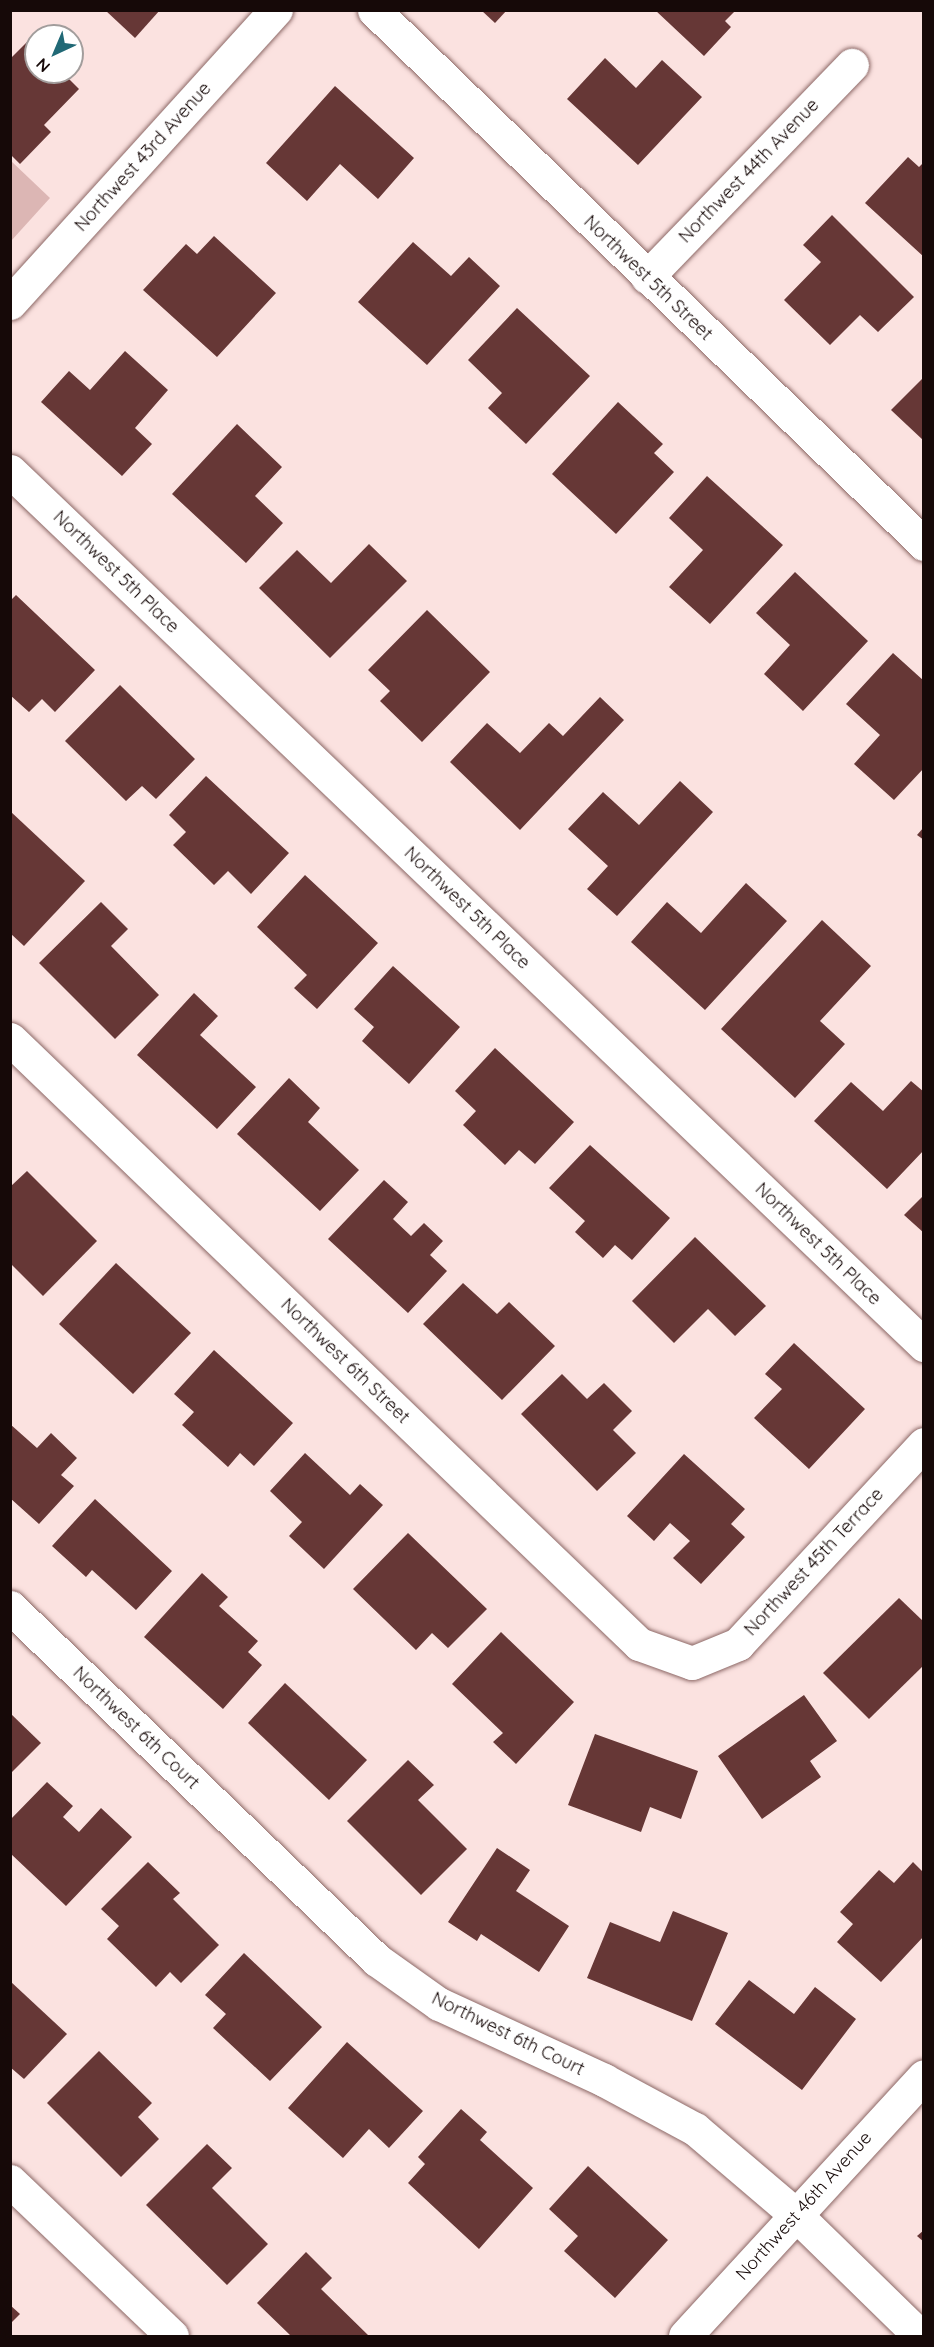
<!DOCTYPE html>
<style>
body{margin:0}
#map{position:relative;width:934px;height:2347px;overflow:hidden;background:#fbe2e0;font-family:Quicksand,sans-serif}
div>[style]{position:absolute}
.green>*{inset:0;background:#dcb6b4}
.building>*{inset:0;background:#663736}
.roads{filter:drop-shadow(0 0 2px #8c6866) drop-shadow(0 0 2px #8c6866)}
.street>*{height:33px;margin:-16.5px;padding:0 16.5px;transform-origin:16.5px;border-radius:16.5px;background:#fff}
.secondary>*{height:33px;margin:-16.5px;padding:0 16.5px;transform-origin:16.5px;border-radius:16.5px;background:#fff}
span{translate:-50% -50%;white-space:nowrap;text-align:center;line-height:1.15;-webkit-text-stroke:6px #fff;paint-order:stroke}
.street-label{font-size:18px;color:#160908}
.frame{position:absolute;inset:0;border:12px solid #160908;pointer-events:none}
.north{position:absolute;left:24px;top:24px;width:60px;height:60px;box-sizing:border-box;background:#fff;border:2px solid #a29d9c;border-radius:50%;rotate:224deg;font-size:16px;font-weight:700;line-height:24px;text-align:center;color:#160908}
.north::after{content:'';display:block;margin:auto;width:21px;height:27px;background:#216976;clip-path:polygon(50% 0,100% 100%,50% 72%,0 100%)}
</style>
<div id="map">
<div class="green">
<i style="clip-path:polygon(10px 160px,50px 198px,11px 241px,10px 241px)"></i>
</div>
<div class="building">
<i style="clip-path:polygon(105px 10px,160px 10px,135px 38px)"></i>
<i style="clip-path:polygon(481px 10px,507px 10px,495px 23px)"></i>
<i style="clip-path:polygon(655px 10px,736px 10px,725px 21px,731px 27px,704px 56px)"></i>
<i style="clip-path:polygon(29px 40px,36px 47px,36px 72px,62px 72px,79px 89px,44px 125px,51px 132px,20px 164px,10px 154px,10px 59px)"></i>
<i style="clip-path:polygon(605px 58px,636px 88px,662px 60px,702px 97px,638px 165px,567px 99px)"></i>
<i style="clip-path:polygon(335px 86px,414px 158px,378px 199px,340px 164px,307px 201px,266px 163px)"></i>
<i style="clip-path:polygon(908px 157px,919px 167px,924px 162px,924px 257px,865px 203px)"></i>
<i style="clip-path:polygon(832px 215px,914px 297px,878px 332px,860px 315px,830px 345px,784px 300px,821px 262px,803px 245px)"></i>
<i style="clip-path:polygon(214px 236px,276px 293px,217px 357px,143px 290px,186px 244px,197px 254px)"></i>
<i style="clip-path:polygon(413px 242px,451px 276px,469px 257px,500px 286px,427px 365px,358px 302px)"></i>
<i style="clip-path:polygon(517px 308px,590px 376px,526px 444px,488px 408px,502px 393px,468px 360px)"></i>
<i style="clip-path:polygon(125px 351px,168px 390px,135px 428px,152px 444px,122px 476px,41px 402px,69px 371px,90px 390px)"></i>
<i style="clip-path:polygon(924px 377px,924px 441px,891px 410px)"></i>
<i style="clip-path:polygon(618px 402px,663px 444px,654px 453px,674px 472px,616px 534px,552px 474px)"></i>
<i style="clip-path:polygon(237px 424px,282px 467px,255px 496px,283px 523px,246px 563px,172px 494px)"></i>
<i style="clip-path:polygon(707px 476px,783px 545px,710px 624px,669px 587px,703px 550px,669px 518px)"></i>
<i style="clip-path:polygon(369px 544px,407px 581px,330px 658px,259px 588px,297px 550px,331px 583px)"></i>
<i style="clip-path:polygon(795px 572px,868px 641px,803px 711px,764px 674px,790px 645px,756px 613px)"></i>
<i style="clip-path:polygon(16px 595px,95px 670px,55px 712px,42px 699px,29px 712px,10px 695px,10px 601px)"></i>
<i style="clip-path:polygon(427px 610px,490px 672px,422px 742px,380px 701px,390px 691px,368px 670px)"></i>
<i style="clip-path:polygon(893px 653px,924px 681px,924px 768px,894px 800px,854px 764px,880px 735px,846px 704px)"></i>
<i style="clip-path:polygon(120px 685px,195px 759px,156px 799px,142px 786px,126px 801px,65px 741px)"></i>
<i style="clip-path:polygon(600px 697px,624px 720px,520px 830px,450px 762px,487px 723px,520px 753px,549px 723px,563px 736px)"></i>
<i style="clip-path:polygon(206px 776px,289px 853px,251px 894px,228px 871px,214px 885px,173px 845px,186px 832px,169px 815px)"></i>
<i style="clip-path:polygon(680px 781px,713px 812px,617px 916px,587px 889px,608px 866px,568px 829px,603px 792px,639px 825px)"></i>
<i style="clip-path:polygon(10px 811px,85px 881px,24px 946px,10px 933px)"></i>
<i style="clip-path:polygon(924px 827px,924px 840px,917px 835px)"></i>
<i style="clip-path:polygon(305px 875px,378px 943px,317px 1009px,294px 988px,307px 975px,257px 927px)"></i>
<i style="clip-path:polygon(746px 883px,787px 921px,705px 1010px,631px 942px,667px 902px,701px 933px)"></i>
<i style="clip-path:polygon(101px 902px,128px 929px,111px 946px,159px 995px,115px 1039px,39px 963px)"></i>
<i style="clip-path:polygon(822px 920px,871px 966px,820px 1021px,845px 1044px,795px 1098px,721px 1029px)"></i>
<i style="clip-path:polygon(393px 966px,460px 1027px,409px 1084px,362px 1041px,374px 1027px,354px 1009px)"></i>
<i style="clip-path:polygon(194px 993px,218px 1016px,200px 1035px,256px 1087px,217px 1129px,137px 1055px)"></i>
<i style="clip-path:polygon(495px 1048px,574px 1122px,535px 1164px,519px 1150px,505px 1165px,463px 1125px,476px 1111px,455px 1091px)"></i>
<i style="clip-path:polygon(289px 1078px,320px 1108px,308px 1122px,359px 1170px,320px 1211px,237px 1134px)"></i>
<i style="clip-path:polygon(911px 1081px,924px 1092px,924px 1150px,887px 1189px,814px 1121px,851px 1082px,883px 1111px)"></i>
<i style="clip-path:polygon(590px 1145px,670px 1218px,632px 1260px,615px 1245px,603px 1258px,575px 1232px,585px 1221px,549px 1188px)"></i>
<i style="clip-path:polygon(27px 1171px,97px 1241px,43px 1296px,10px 1263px,10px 1187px)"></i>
<i style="clip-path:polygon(384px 1180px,408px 1202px,393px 1219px,411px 1236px,424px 1223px,443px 1241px,430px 1255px,447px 1271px,408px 1313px,328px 1239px)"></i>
<i style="clip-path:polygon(924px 1195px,924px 1233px,904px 1215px)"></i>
<i style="clip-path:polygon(695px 1237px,766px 1306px,735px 1336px,708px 1309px,674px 1343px,632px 1301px)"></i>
<i style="clip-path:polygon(116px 1263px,191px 1333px,133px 1394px,59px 1324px)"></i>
<i style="clip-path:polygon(463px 1283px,497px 1314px,509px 1302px,555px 1346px,502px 1400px,423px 1324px)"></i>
<i style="clip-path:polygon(794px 1343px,865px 1409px,809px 1469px,754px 1418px,782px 1389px,765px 1374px)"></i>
<i style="clip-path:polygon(214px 1350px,293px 1423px,254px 1466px,240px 1453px,228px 1467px,182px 1425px,194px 1412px,174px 1394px)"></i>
<i style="clip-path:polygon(562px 1374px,587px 1399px,604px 1383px,632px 1411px,613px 1430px,636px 1453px,597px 1491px,521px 1414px)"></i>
<i style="clip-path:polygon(10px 1424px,37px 1448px,51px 1433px,77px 1458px,61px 1475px,74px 1486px,39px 1524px,10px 1498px)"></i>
<i style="clip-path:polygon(305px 1453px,350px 1495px,360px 1484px,383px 1505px,324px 1569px,289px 1536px,302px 1522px,270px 1491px)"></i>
<i style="clip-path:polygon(684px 1454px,745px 1509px,731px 1524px,745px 1537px,701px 1584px,673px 1558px,690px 1541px,670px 1523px,654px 1541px,627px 1516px)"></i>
<i style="clip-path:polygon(95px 1499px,172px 1571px,136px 1610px,92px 1570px,86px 1577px,52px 1546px)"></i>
<i style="clip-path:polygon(408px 1533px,487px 1609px,448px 1648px,432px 1633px,416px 1650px,353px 1589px)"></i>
<i style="clip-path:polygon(202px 1573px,228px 1597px,219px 1606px,258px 1641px,248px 1652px,262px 1665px,223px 1709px,144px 1637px)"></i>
<i style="clip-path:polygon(899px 1598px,924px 1622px,924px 1665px,869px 1719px,823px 1673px)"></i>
<i style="clip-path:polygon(501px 1632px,574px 1702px,516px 1764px,493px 1742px,503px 1733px,452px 1684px)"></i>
<i style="clip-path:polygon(285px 1683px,367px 1760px,329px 1800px,248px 1723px)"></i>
<i style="clip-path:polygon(804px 1695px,837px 1741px,810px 1761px,821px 1777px,762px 1819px,718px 1756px)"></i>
<i style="clip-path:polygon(10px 1713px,41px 1743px,10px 1774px)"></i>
<i style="clip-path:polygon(595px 1734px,698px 1771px,681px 1819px,650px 1807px,641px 1832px,568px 1805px)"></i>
<i style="clip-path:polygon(408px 1760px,434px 1785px,418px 1800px,467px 1849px,421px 1895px,347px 1821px)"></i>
<i style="clip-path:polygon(47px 1782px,73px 1806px,63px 1817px,79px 1832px,101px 1808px,132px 1837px,66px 1906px,10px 1853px,10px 1820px)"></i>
<i style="clip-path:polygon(497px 1848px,530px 1870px,516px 1891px,569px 1926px,539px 1972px,481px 1934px,477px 1941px,448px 1922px)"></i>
<i style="clip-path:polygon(148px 1862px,180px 1893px,173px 1899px,219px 1945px,181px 1983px,170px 1972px,156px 1987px,107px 1939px,119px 1926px,101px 1909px)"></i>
<i style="clip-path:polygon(913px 1862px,924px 1873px,924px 1936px,881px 1982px,837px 1942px,853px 1924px,840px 1912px,879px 1870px,894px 1883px)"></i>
<i style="clip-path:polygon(673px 1911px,728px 1933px,692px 2021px,587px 1978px,610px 1922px,660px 1942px)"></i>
<i style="clip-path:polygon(244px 1953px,322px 2027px,270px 2081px,213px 2028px,226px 2014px,205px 1995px)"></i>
<i style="clip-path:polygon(749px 1980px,794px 2014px,815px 1987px,856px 2019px,802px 2090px,715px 2024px)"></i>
<i style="clip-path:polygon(10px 1981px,67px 2034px,24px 2079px,10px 2067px)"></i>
<i style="clip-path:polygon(347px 2042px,423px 2111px,389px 2148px,369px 2129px,343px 2158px,288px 2108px)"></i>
<i style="clip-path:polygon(99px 2051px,152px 2103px,138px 2117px,159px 2139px,121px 2177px,47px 2103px)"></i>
<i style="clip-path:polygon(461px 2109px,487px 2132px,480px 2140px,533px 2188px,479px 2249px,408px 2183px,425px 2164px,418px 2157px)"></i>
<i style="clip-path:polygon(207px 2144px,232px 2168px,212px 2188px,268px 2244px,227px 2285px,146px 2205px)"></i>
<i style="clip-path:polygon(588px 2166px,668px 2240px,615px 2298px,564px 2251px,578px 2236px,549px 2209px)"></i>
<i style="clip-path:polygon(924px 2230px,924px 2242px,917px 2236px)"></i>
<i style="clip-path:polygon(306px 2252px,332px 2278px,321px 2289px,369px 2336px,291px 2336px,257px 2303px)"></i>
<i style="clip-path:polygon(10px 2305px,20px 2314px,10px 2324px)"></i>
</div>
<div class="roads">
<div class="street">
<i style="left:647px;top:277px;width:295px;rotate:-46deg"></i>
<i style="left:10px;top:303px;width:396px;rotate:-47.8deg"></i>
<i style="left:10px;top:471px;width:1265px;rotate:43.72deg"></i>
<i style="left:10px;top:1039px;width:873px;rotate:43.89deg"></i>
<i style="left:639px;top:1644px;width:56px;rotate:19.7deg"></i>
<i style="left:692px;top:1663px;width:50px;rotate:-22.4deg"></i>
<i style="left:738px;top:1644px;width:273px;rotate:-47.1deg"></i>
<i style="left:10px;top:1607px;width:509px;rotate:43.89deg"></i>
<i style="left:377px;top:1960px;width:76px;rotate:35.4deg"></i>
<i style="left:439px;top:2004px;width:182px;rotate:24.7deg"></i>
<i style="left:604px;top:2080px;width:103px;rotate:28.3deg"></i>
<i style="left:695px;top:2129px;width:133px;rotate:40.4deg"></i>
<i style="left:796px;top:2215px;width:173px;rotate:44.3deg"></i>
<i style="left:10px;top:2181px;width:224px;rotate:43.7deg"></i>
</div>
<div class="secondary">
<i style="left:374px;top:10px;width:767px;rotate:44.15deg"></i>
<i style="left:685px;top:2336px;width:353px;rotate:-47.4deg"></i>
</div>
</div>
<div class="street-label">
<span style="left:143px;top:157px;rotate:-48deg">Northwest 43rd Avenue</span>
<span style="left:749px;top:171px;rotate:-46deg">Northwest 44th Avenue</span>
<span style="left:648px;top:278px;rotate:44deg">Northwest 5th Street</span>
<span style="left:116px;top:572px;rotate:44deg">Northwest 5th Place</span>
<span style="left:467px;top:908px;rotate:44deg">Northwest 5th Place</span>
<span style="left:818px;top:1244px;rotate:44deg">Northwest 5th Place</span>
<span style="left:345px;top:1361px;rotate:44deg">Northwest 6th Street</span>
<span style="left:814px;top:1562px;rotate:-47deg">Northwest 45th Terrace</span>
<span style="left:136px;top:1728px;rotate:44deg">Northwest 6th Court</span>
<span style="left:508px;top:2034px;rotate:26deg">Northwest 6th Court</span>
<span style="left:804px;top:2206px;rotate:-48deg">Northwest 46th Avenue</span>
</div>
<div class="frame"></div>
<div class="north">N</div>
</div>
